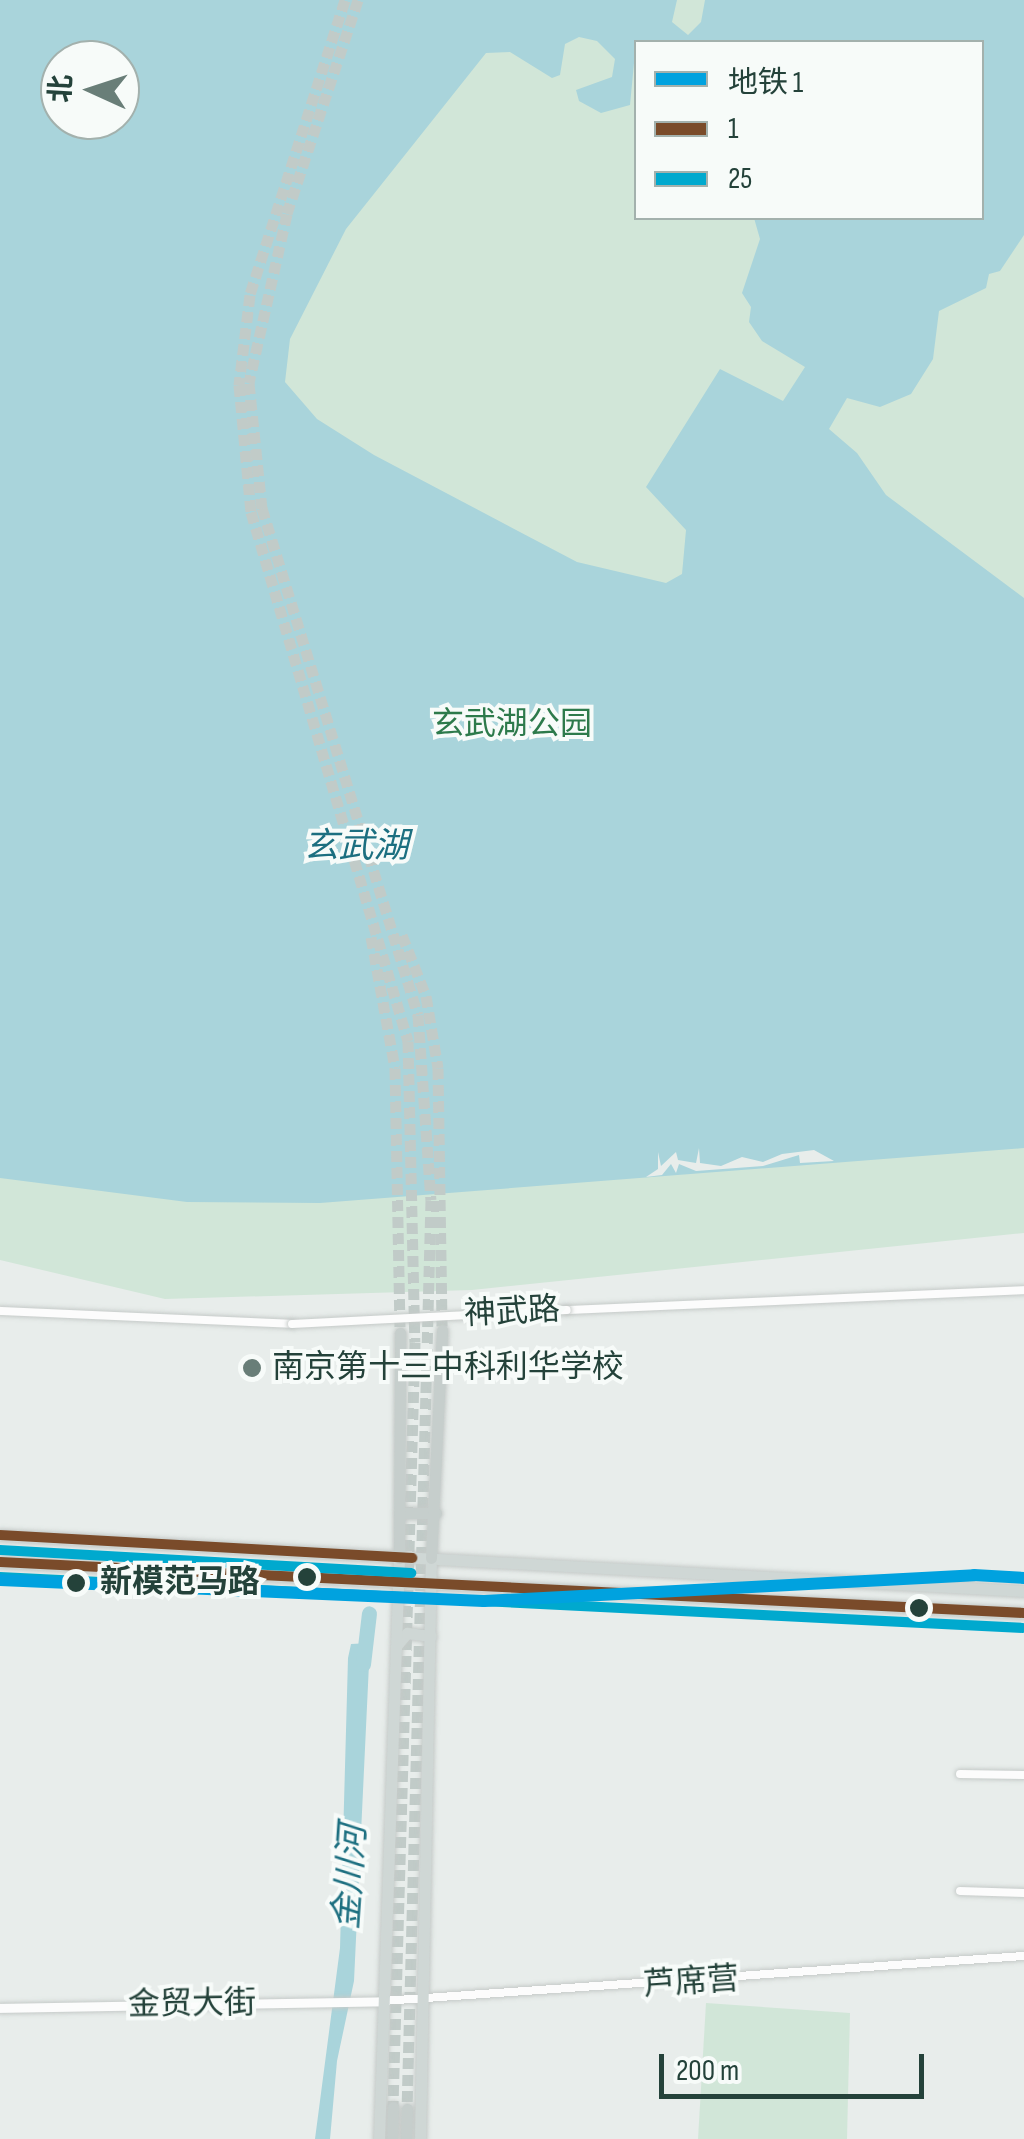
<!DOCTYPE html>
<meta charset="utf-8">
<style>
body{margin:0}
#map{position:relative;width:1024px;height:2139px;overflow:hidden;background:#e8edeb;font-family:"Sofia Sans Condensed","Noto Sans SC",sans-serif}
div>[style]{position:absolute}
.green>*{inset:0;background:#d1e6d8}
.water>*{inset:0;background:#a9d4db}
.pier>*{inset:0;background:#e8edeb}
.river>*{height:15px;margin:-7.5px;padding:0 7.5px;transform-origin:7.5px;border-radius:7.5px;background:#a9d4db}
.trunk-tunnel>*{height:11px;margin-top:-5.5px;transform-origin:0;background:repeating-linear-gradient(90deg,#c1cbc8 0 11px,transparent 0 16.5px)}
.roads{filter:drop-shadow(0 0 2px #c5cac8) drop-shadow(0 0 2px #c5cac8)}
.minor>*{height:8px;margin:-4px;padding:0 4px;transform-origin:4px;border-radius:4px;background:#fcfcfc}
.tertiary>*{height:9px;margin:-4.5px;padding:0 4.5px;transform-origin:4.5px;border-radius:4.5px;background:#fcfcfc}
.primary>*{height:11px;margin:-5.5px;padding:0 5.5px;transform-origin:5.5px;border-radius:5.5px;background:#cfd7d5}
.trunk>*{height:11px;margin:-5.5px;padding:0 5.5px;transform-origin:5.5px;border-radius:5.5px;background:#c6cecc}
.bridges{filter:drop-shadow(0 0 2px #c5cac8) drop-shadow(0 0 2px #c5cac8)}
.minor-bridge>*{height:8px;margin:-4px;padding:0 4px;transform-origin:4px;border-radius:4px;background:#fcfcfc}
.bus-1>*{height:10px;margin:-5px;padding:0 5px;transform-origin:5px;border-radius:5px;background:#7a4b2a}
.bus-2>*{height:10px;margin:-5px;padding:0 5px;transform-origin:5px;border-radius:5px;background:#00a9ce}
.metro-1>*{height:12px;margin:-6px;padding:0 6px;transform-origin:6px;border-radius:6px;background:#00a2df}
.dots>*{width:28px;height:28px;translate:-50% -50%;box-sizing:border-box;border:5px solid #f7fbf9;border-radius:50%}
span{translate:-50% -50%;white-space:nowrap;text-align:center;line-height:1.15;-webkit-text-stroke:8px #f7fbf9;paint-order:stroke}
.park-label{font-size:32px;color:#2d7a4b}
.street-label{font-size:32px;color:#24423a}
.poi-label{font-size:32px;color:#24423a}
.left{translate:0 -50%;text-align:left}
.stop-label{font-size:32px;color:#24423a;font-weight:700}
.water-label{font-size:35px;color:#1c6f80;font-style:italic}
.legend{position:absolute;left:634px;top:40px;width:350px;height:180px;box-sizing:border-box;background:#f7fbf9;border:2px solid #a3b1ad;margin:0;padding:12px 18px;list-style:none;font-size:30px;color:#24423a}
.legend li{display:flex;align-items:center;gap:20px;height:50px}
.legend b{width:50px;border:2px solid #a3b1ad}
.north{position:absolute;left:40px;top:40px;width:100px;height:100px;box-sizing:border-box;background:#f7fbf9;border:2px solid #a3b1ad;border-radius:50%;rotate:273deg;font-size:28px;font-weight:700;line-height:40px;text-align:center;color:#24423a}
.north::after{content:'';display:block;margin:auto;width:35px;height:45px;background:#697e78;clip-path:polygon(50% 0,100% 100%,50% 72%,0 100%)}
.scale{position:absolute;left:659px;top:2054px;width:265px;height:45px;box-sizing:border-box;border:5px solid #24423a;border-top:0;padding-left:12px;font-size:30px;line-height:35px;white-space:nowrap;color:#24423a;-webkit-text-stroke:8px #f7fbf9;paint-order:stroke}
</style>
<div id="map">
<div class="green">
<i style="clip-path:polygon(evenodd,0 0,1024px 0,1024px 1233px,472px 1290px,165px 1299px,0 1260px,0 0,636px 42px,982px 42px,982px 218px,636px 218px,636px 42px,0 0,60px 60px,120px 60px,120px 120px,60px 120px,60px 60px)"></i>
<i style="clip-path:polygon(706px 2003px,850px 2013px,847px 2139px,698px 2139px)"></i>
</div>
<div class="water">
<i style="clip-path:polygon(evenodd,0 0,677px 0,672px 22px,688px 35px,701px 22px,705px 0,1024px 0,1024px 235px,1000px 271px,989px 274px,986px 288px,939px 311px,933px 359px,911px 394px,880px 407px,847px 398px,829px 429px,857px 453px,886px 495px,1024px 598px,1024px 1148px,320px 1203px,187px 1202px,0 1178px,0 0,579px 37px,597px 41px,615px 59px,612px 77px,576px 90px,579px 101px,601px 113px,630px 105px,636px 42px,982px 42px,982px 218px,754px 218px,760px 239px,742px 293px,751px 307px,749px 322px,762px 341px,805px 367px,783px 401px,720px 369px,646px 487px,686px 530px,682px 574px,666px 583px,577px 562px,374px 455px,317px 419px,285px 382px,290px 339px,346px 229px,486px 53px,510px 52px,552px 78px,560px 75px,565px 44px,579px 37px,0 0,60px 60px,120px 60px,120px 120px,60px 120px,60px 60px)"></i>
<i style="clip-path:polygon(370px 1643px,354px 1981px,337px 2061px,330px 2139px,315px 2139px,340px 1948px,348px 1658px,351px 1644px)"></i>
</div>
<div class="pier">
<i style="clip-path:polygon(699px 1148px,700px 1163px,721px 1166px,742px 1157px,763px 1162px,782px 1154px,814px 1150px,834px 1161px,800px 1163px,799px 1155px,763px 1166px,696px 1171px,679px 1164px,676px 1173px,671px 1164px,662px 1175px,646px 1177px,658px 1169px,658px 1152px,661px 1166px,676px 1152px,678px 1160px,696px 1163px)"></i>
</div>
<div class="river">
<i style="left:363px;top:1664px;width:51px;rotate:-83.3deg"></i>
</div>
<div class="trunk-tunnel">
<i style="left:345px;top:0;width:310px;rotate:107.9deg"></i>
<i style="left:250px;top:295px;width:91px;rotate:97deg"></i>
<i style="left:239px;top:385px;width:128px;rotate:84.6deg"></i>
<i style="left:251px;top:512px;width:552px;rotate:73.47deg"></i>
<i style="left:408px;top:1041px;width:301px;rotate:88.7deg"></i>
<i style="left:415px;top:1342px;width:765px;rotate:91.65deg"></i>
<i style="left:358px;top:0;width:225px;rotate:108.4deg"></i>
<i style="left:287px;top:214px;width:173px;rotate:102.7deg"></i>
<i style="left:249px;top:383px;width:126px;rotate:84.1deg"></i>
<i style="left:262px;top:508px;width:530px;rotate:72.9deg"></i>
<i style="left:418px;top:1015px;width:185px;rotate:86deg"></i>
<i style="left:431px;top:1200px;width:909px;rotate:91.51deg"></i>
<i style="left:402px;top:935px;width:66px;rotate:68.5deg"></i>
<i style="left:426px;top:996px;width:73px;rotate:80.5deg"></i>
<i style="left:438px;top:1068px;width:258px;rotate:89.1deg"></i>
<i style="left:371px;top:937px;width:133px;rotate:79.6deg"></i>
<i style="left:395px;top:1068px;width:265px;rotate:88.9deg"></i>
</div>
<div class="roads">
<div class="minor">
<i style="left:567px;top:1310px;width:457px;rotate:-2.5deg"></i>
<i style="left:0;top:1311px;width:292px;rotate:2.5deg"></i>
<i style="left:960px;top:1774px;width:64px;rotate:0.9deg"></i>
<i style="left:960px;top:1891px;width:64px;rotate:1.8deg"></i>
<i style="left:383px;top:2001px;width:643px;rotate:-4.02deg"></i>
</div>
<div class="tertiary">
<i style="left:0;top:2008px;width:383px;rotate:-1deg"></i>
</div>
<div class="primary">
<i style="left:0;top:1535px;width:1026px;rotate:3.13deg"></i>
<i style="left:0;top:1562px;width:1025px;rotate:2.85deg"></i>
<i style="left:397px;top:1645px;width:16px;rotate:-50deg"></i>
<i style="left:407px;top:1633px;width:24px;rotate:7deg"></i>
<i style="left:379px;top:2139px;width:581px;rotate:-88.03deg"></i>
<i style="left:420px;top:2139px;width:581px;rotate:-88.92deg"></i>
</div>
<div class="trunk">
<i style="left:399px;top:1513px;width:37px"></i>
<i style="left:399px;top:1558px;width:225px;rotate:-89.7deg"></i>
<i style="left:431px;top:1558px;width:228px;rotate:-87.2deg"></i>
<i style="left:392px;top:2139px;width:32px;rotate:-88deg"></i>
<i style="left:406px;top:2139px;width:30px;rotate:-88deg"></i>
</div>
</div>
<div class="bridges">
<div class="minor-bridge">
<i style="left:292px;top:1324px;width:275px;rotate:-2.9deg"></i>
</div>
</div>
<div class="bus-1">
<i style="left:0;top:1535px;width:413px;rotate:3.2deg"></i>
<i style="left:0;top:1562px;width:1025px;rotate:2.85deg"></i>
</div>
<div class="bus-2">
<i style="left:0;top:1550px;width:412px;rotate:3.2deg"></i>
<i style="left:0;top:1577px;width:1024px;rotate:2.85deg"></i>
</div>
<div class="metro-1">
<i style="left:0;top:1580px;width:484px;rotate:2.5deg"></i>
<i style="left:484px;top:1601px;width:491px;rotate:-3deg"></i>
<i style="left:974px;top:1575px;width:50px;rotate:3.4deg"></i>
</div>
<div class="dots">
<i style="left:252px;top:1368px;background:#697e78"></i>
<i style="left:307px;top:1577px;background:#24423a"></i>
<i style="left:76px;top:1583px;background:#24423a"></i>
<i style="left:919px;top:1608px;background:#24423a"></i>
</div>
<div class="park-label">
<span style="left:512px;top:725px">玄武湖公园</span>
</div>
<div class="street-label">
<span style="left:512px;top:1313px;rotate:-3deg">神武路</span>
<span style="left:691px;top:1983px;rotate:-4deg">芦席营</span>
<span style="left:192px;top:2005px;rotate:-1deg">金贸大街</span>
</div>
<div class="poi-label">
<span class="left" style="left:272px;top:1368px">南京第十三中科利华学校</span>
</div>
<div class="stop-label">
<span class="left" style="left:100px;top:1583px">新模范马路</span>
</div>
<div class="water-label">
<span style="left:356px;top:847px">玄武湖</span>
<span style="left:351px;top:1877px;rotate:-86deg">金川河</span>
</div>
<ul class="legend">
<li><b style="height:12px;background:#00a2df"></b>地铁 1</li>
<li><b style="height:12px;background:#7a4b2a"></b>1</li>
<li><b style="height:12px;background:#00a9ce"></b>25</li>
</ul>
<div class="north">北</div>
<div class="scale">200 m</div>
</div>
